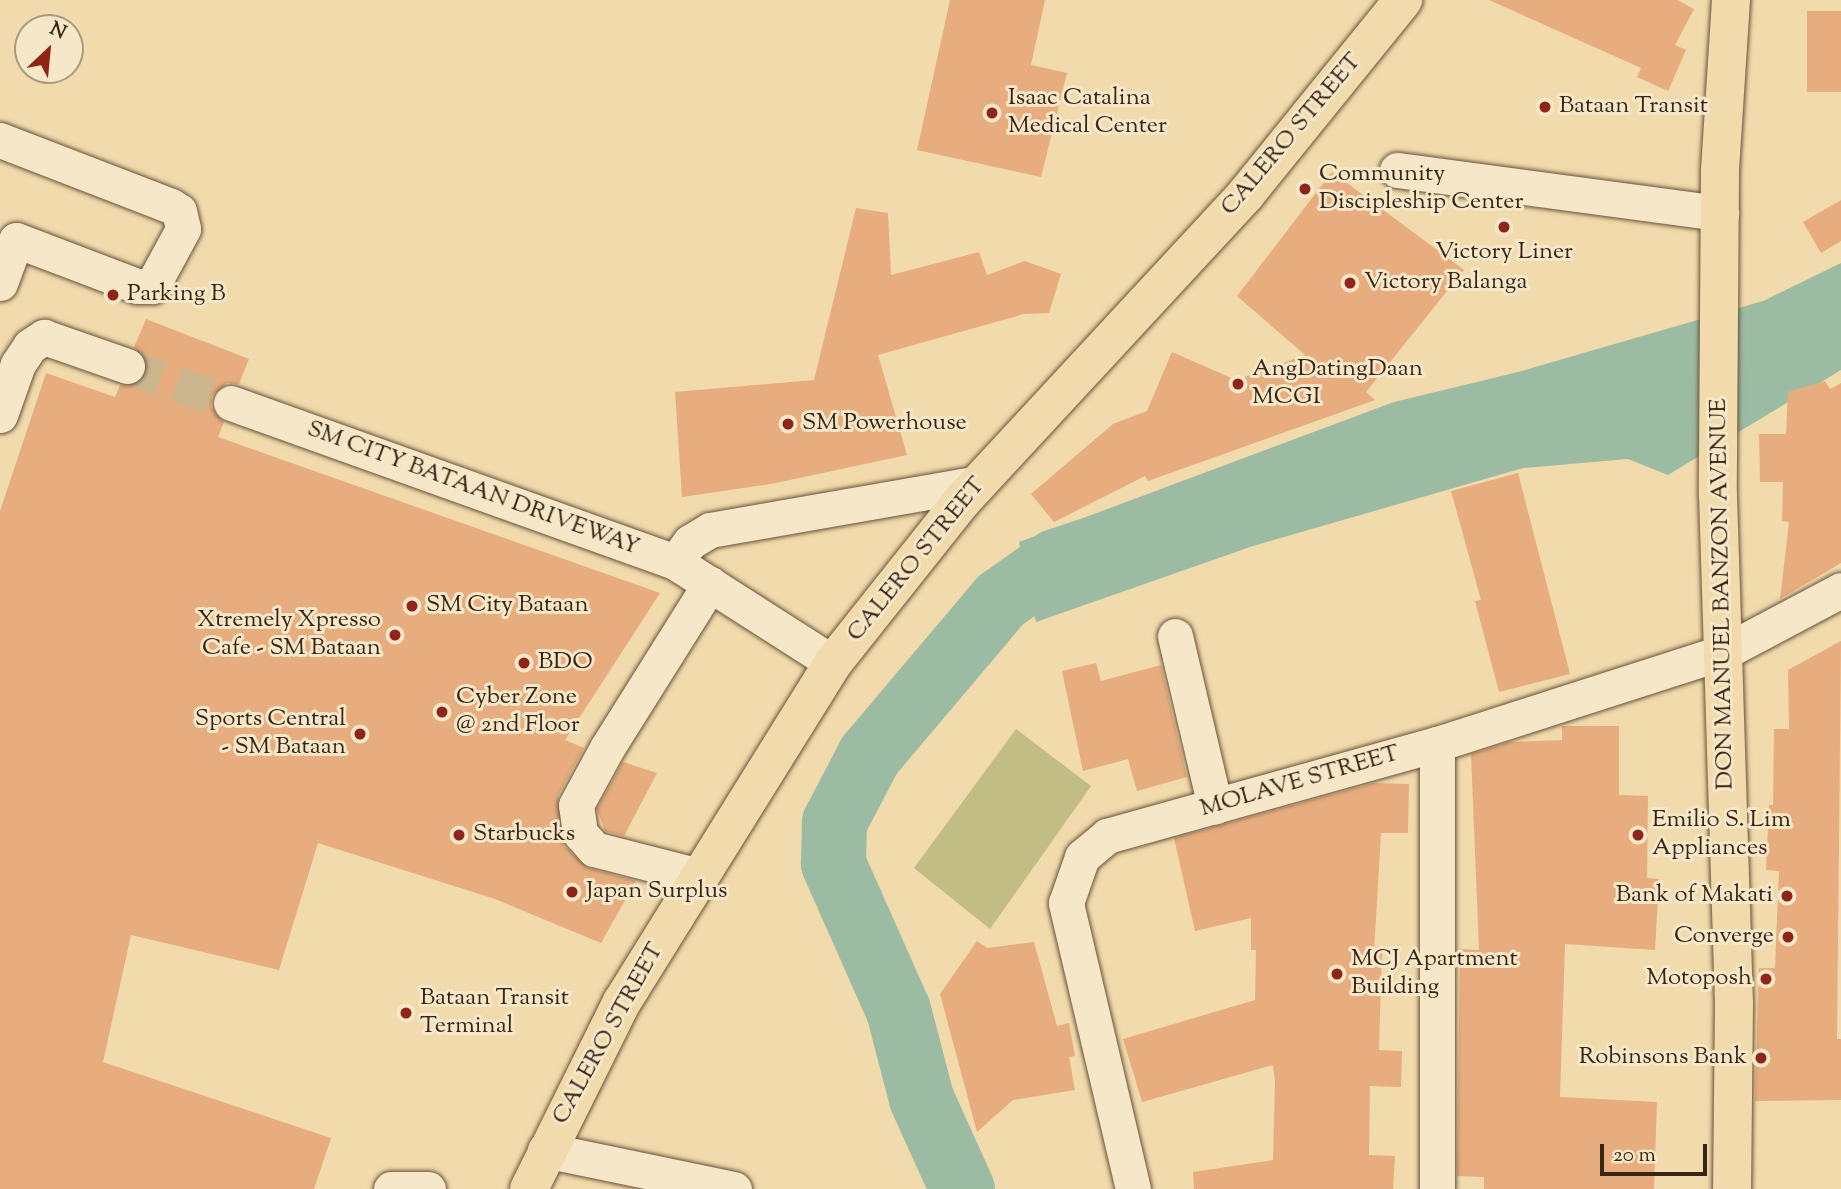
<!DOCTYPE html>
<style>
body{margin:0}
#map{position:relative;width:1841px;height:1189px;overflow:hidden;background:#f1daab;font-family:"Sorts Mill Goudy",serif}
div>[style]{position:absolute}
.green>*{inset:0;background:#c2bd84}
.water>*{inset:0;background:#9cbba3}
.river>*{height:65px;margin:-32.5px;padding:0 32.5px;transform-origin:32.5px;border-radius:32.5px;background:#9cbba3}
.building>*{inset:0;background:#e7ad7e}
.minor-tunnel>*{height:35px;margin-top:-17.5px;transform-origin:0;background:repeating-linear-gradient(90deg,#ccb68d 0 35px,transparent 0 53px)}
.roads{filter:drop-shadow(0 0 2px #67523a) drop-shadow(0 0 2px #67523a)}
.minor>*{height:35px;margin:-17.5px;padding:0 17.5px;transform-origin:17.5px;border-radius:17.5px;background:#f6e7c8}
.major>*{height:38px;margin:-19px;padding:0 19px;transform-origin:19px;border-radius:19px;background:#f1daab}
.dots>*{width:19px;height:19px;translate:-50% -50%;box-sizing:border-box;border:4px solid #f6e7c8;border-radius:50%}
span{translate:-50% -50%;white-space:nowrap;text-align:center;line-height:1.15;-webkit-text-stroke:6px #f6e7c8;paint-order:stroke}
.poi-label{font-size:24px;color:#392515}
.left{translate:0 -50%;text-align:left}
.right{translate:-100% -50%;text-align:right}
.street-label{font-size:24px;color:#392515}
.north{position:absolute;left:14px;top:14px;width:70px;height:70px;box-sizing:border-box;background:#f6e7c8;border:2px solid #aa9980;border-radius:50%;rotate:26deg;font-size:19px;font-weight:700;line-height:28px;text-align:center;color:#392515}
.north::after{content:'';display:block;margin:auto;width:24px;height:32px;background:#8f2418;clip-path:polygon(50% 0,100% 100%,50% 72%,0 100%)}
.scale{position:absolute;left:1600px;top:1144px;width:107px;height:32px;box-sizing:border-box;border:4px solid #392515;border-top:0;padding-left:9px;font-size:21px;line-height:24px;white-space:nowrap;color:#392515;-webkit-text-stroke:5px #f6e7c8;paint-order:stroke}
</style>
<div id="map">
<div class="green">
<i style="clip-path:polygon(1016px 729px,1091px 786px,990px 929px,914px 868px)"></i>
</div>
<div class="water">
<i style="clip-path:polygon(1841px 263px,1841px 370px,1668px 475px,1628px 459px,1523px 468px,1253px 546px,1036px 622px,1019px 542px,1394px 402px,1518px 372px,1763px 301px)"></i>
</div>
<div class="river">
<i style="left:962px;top:1189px;width:100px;rotate:-114.3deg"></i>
<i style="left:921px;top:1098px;width:91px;rotate:-104.6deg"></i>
<i style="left:898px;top:1010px;width:161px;rotate:-113.9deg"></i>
<i style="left:833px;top:863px;width:41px;rotate:-88.6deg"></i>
<i style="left:834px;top:822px;width:76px;rotate:-62.4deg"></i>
<i style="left:869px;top:755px;width:203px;rotate:-49.8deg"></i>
<i style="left:1000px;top:600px;width:67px;rotate:-35.3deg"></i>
<i style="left:1055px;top:561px;width:55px;rotate:-18.1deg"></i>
</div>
<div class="building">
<i style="clip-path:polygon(950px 0,1045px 0,1031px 65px,1067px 73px,1041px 177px,917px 150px)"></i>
<i style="clip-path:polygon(1489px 0,1677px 0,1694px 9px,1675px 45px,1686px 50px,1668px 91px,1637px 77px,1641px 68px)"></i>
<i style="clip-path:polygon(1807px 11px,1841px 11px,1841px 92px,1807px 92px)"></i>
<i style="clip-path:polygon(1332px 172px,1464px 270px,1366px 392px,1375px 400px,1148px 481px,1145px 476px,1054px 522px,1031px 494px,1113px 424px,1147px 411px,1172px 352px,1236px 380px,1305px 355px,1237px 296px)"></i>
<i style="clip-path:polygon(1841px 200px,1841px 241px,1821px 253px,1803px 222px)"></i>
<i style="clip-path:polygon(856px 208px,888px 213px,891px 275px,979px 252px,987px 275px,1025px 261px,1061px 274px,1049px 313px,1024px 314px,878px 355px,907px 455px,771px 484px,682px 497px,675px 392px,814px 380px)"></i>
<i style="clip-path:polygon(146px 319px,249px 359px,239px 384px,227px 383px,212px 396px,211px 407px,224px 422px,218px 437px,660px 593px,565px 740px,584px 748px,558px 796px,564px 846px,588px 868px,636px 881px,601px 943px,495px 899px,318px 843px,279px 970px,131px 935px,103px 1062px,331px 1138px,314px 1189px,0 1189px,0 511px,46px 373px,115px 397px,120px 385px,131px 386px,146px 373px,147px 362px,134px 347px)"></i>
<i style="clip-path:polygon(1825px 381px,1830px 389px,1841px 383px,1841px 563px,1780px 599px,1789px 522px,1782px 521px,1783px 482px,1760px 482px,1759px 434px,1786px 434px,1788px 392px)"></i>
<i style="clip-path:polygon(1518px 473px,1570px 674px,1499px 692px,1475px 601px,1481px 600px,1451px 491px)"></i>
<i style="clip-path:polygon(1841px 641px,1837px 1039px,1841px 1039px,1841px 1100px,1755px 1101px,1759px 968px,1775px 968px,1779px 871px,1766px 870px,1769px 805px,1773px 805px,1774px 729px,1789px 729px,1788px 670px)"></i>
<i style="clip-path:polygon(1096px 663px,1101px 681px,1161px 665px,1187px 777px,1137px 791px,1128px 759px,1083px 771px,1062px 671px)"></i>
<i style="clip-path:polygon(1562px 726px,1619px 726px,1619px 795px,1648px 796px,1647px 878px,1659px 879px,1655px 950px,1565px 944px,1560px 1097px,1657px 1102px,1654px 1189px,1484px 1189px,1484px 1177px,1457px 1176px,1460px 949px,1479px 950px,1471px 754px,1510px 742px,1562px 740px)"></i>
<i style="clip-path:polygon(623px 762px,657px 773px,624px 836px,605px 831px,597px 809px)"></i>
<i style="clip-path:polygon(1374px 783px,1409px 784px,1408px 833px,1381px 833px,1374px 952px,1382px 953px,1379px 1050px,1402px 1051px,1401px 1087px,1370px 1086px,1369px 1155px,1395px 1156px,1393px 1189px,1194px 1189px,1193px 1172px,1273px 1160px,1275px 1082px,1273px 1065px,1142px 1102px,1123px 1039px,1255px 1000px,1256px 950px,1251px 950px,1251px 918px,1195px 931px,1174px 838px)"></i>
<i style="clip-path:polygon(977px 941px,987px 948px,1034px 942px,1057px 1026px,1069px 1023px,1075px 1056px,1069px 1057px,1075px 1090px,1013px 1100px,977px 1132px,940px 994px)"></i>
</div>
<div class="minor-tunnel">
<i style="left:127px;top:366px;width:110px;rotate:19.6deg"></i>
</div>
<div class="roads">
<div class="minor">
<i style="left:0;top:140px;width:183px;rotate:21.1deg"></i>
<i style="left:171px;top:206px;width:9px;rotate:32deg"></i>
<i style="left:179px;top:211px;width:18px;rotate:77deg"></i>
<i style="left:183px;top:229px;width:65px;rotate:118.5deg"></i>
<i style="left:152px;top:286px;width:15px;rotate:180deg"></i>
<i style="left:137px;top:286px;width:129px;rotate:-159.2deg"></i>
<i style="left:16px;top:240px;width:46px;rotate:110.4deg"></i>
<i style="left:1397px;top:170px;width:327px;rotate:7.6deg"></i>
<i style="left:231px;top:403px;width:472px;rotate:19.7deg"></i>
<i style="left:675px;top:562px;width:188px;rotate:32.6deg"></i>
<i style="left:0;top:415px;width:54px;rotate:-70.6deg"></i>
<i style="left:18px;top:364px;width:22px;rotate:-56deg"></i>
<i style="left:30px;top:346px;width:17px;rotate:-33deg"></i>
<i style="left:44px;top:337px;width:88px;rotate:19.3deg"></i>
<i style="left:675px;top:562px;width:25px;rotate:-53deg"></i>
<i style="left:690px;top:542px;width:23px;rotate:-31deg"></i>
<i style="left:710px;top:530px;width:273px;rotate:-9.9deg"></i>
<i style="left:1175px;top:636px;width:175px;rotate:76.8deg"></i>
<i style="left:699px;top:876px;width:108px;rotate:-165.6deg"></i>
<i style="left:594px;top:849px;width:21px;rotate:-131deg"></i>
<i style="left:580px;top:833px;width:28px;rotate:-98deg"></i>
<i style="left:576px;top:805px;width:65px;rotate:-61.5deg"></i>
<i style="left:607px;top:748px;width:194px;rotate:-57.9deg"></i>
<i style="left:545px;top:1150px;width:193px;rotate:11.7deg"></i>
<i style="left:391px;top:1189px;width:37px"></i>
<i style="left:1133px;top:1189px;width:294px;rotate:-103.2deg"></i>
<i style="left:1066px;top:903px;width:49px;rotate:-70.8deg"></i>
<i style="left:1082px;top:857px;width:33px;rotate:-40deg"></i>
<i style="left:1107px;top:836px;width:343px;rotate:-15.6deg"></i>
<i style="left:1437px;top:744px;width:301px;rotate:-17.8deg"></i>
<i style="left:1724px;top:652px;width:132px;rotate:-27.9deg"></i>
<i style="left:1437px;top:1189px;width:445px;rotate:-90deg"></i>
</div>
<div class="major">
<i style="left:1731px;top:0;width:171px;rotate:93.7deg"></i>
<i style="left:1720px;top:171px;width:324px;rotate:90.4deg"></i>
<i style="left:1718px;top:495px;width:508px;rotate:88.2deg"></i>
<i style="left:1734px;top:1003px;width:186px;rotate:90.6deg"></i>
<i style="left:529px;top:1189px;width:209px;rotate:-63.6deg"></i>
<i style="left:622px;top:1002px;width:399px;rotate:-58.1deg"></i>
<i style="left:833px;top:663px;width:207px;rotate:-51.5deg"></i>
<i style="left:962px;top:501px;width:418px;rotate:-47.2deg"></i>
<i style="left:1246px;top:194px;width:250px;rotate:-51deg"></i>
</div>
</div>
<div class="dots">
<i style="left:1545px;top:107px;background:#8f2418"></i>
<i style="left:992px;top:113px;background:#8f2418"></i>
<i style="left:1305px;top:189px;background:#8f2418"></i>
<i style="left:1504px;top:227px;background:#8f2418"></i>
<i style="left:1350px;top:283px;background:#8f2418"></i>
<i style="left:113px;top:295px;background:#8f2418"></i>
<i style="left:1238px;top:384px;background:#8f2418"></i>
<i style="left:788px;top:424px;background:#8f2418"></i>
<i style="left:412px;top:606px;background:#8f2418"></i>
<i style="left:395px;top:635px;background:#8f2418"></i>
<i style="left:524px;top:663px;background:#8f2418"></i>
<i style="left:442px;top:712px;background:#8f2418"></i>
<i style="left:360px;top:734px;background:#8f2418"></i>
<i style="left:459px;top:835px;background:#8f2418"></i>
<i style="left:1638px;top:835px;background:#8f2418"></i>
<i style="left:572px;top:892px;background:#8f2418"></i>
<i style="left:1787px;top:896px;background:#8f2418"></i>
<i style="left:1788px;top:937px;background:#8f2418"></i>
<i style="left:1337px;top:974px;background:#8f2418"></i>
<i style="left:1766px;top:979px;background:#8f2418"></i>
<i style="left:406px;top:1013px;background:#8f2418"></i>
<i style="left:1761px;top:1058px;background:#8f2418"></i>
</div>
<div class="poi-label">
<span class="left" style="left:1008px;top:113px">Isaac Catalina<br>Medical Center</span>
<span class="left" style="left:1559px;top:107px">Bataan Transit</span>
<span class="left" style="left:1319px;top:189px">Community<br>Discipleship Center</span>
<span style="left:1504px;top:253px">Victory Liner</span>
<span class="left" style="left:1364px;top:283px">Victory Balanga</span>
<span class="left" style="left:127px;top:295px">Parking B</span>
<span class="left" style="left:1252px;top:384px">AngDatingDaan<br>MCGI</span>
<span class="left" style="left:802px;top:424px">SM Powerhouse</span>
<span class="left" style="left:426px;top:606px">SM City Bataan</span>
<span class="right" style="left:381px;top:635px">Xtremely Xpresso<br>Cafe - SM Bataan</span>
<span class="left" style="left:538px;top:663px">BDO</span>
<span class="left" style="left:456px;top:712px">Cyber Zone<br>@ 2nd Floor</span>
<span class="right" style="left:346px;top:734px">Sports Central<br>- SM Bataan</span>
<span class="left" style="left:1652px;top:835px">Emilio S. Lim<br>Appliances</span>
<span class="left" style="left:473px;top:835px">Starbucks</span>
<span class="left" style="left:586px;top:892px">Japan Surplus</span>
<span class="right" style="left:1773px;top:896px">Bank of Makati</span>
<span class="right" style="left:1774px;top:937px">Converge</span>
<span class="left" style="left:1351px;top:974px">MCJ Apartment<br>Building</span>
<span class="right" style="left:1752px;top:979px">Motoposh</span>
<span class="left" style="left:420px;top:1013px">Bataan Transit<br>Terminal</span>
<span class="right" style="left:1747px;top:1058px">Robinsons Bank</span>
</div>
<div class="street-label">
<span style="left:1292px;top:135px;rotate:-50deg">CALERO STREET</span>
<span style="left:473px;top:489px;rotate:20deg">SM CITY BATAAN DRIVEWAY</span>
<span style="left:917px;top:560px;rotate:-51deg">CALERO STREET</span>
<span style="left:1723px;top:594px;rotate:-91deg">DON MANUEL BANZON AVENUE</span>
<span style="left:1300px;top:782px;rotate:-16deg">MOLAVE STREET</span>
<span style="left:609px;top:1034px;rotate:-61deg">CALERO STREET</span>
</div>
<div class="north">N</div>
<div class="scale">20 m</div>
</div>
